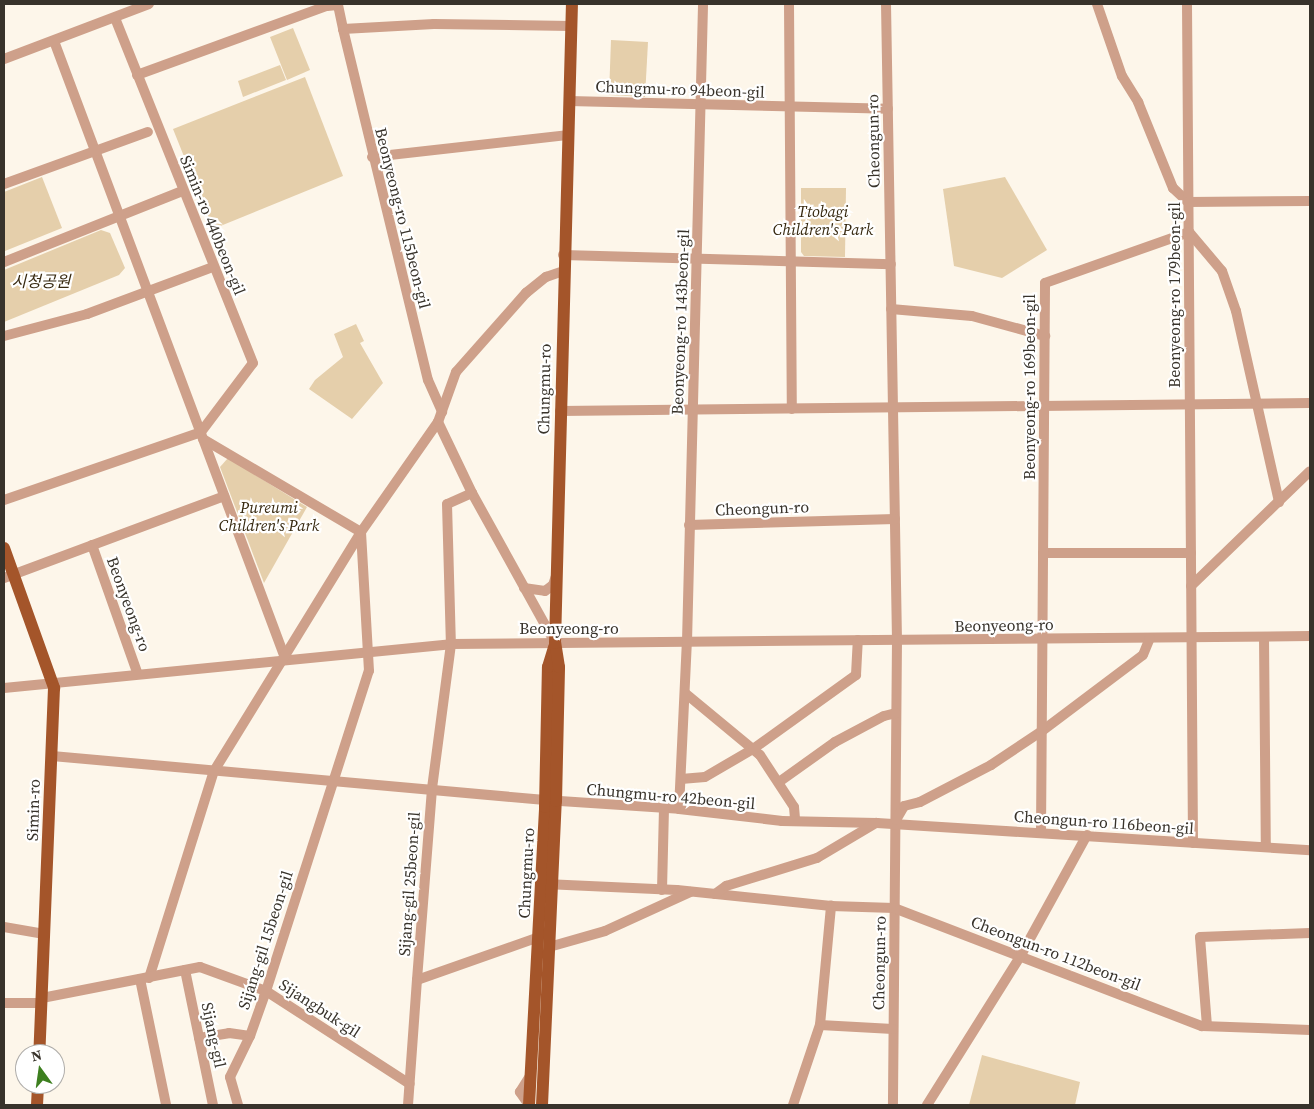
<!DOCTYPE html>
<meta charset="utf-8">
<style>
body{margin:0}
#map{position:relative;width:1314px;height:1109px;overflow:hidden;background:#fdf6ea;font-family:"Source Serif 4","Noto Sans KR",serif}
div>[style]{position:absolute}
.green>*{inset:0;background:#e5cfab}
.minor>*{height:10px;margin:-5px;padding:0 5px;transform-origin:5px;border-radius:5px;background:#cea08a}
.major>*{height:12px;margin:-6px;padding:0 6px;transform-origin:6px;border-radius:6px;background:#a4552a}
span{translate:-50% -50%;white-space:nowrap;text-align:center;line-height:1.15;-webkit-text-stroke:4.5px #fff;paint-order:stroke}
.street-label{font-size:16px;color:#38332b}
.park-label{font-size:16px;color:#372910;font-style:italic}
.frame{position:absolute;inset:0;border:5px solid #38332b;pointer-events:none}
.north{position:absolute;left:15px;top:1044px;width:50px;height:50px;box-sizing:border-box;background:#fff;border:1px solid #afadaa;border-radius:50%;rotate:346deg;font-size:14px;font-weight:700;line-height:20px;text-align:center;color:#38332b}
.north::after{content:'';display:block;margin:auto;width:18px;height:22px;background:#3d7f1f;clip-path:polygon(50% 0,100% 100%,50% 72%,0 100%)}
</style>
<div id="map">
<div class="green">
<i style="clip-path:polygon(293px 28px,310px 70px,287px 80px,270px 37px)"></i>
<i style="clip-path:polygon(611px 40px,648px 42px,645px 97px,609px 95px)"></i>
<i style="clip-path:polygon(280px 65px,286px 80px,243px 97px,238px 81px)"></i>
<i style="clip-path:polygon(305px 77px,343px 176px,213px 229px,173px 129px)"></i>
<i style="clip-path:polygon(42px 177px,62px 228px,5px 251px,4px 192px)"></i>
<i style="clip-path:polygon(1005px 177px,1047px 250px,1002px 278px,954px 266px,943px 189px)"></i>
<i style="clip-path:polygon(801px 188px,846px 188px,845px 257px,804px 256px,801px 252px)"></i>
<i style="clip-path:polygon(101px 230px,110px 233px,125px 268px,119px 275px,4px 322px,4px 270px)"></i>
<i style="clip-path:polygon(356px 324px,364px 341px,360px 343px,383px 383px,352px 419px,309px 389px,315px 380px,343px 357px,334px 334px)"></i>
<i style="clip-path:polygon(228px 458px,307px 507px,264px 583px,220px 467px)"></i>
<i style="clip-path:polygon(982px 1055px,1080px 1082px,1075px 1105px,969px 1105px)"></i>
</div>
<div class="minor">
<i style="left:789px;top:4px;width:405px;rotate:89.6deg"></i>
<i style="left:886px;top:4px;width:636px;rotate:89.01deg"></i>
<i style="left:897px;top:640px;width:465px;rotate:90.5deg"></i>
<i style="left:1097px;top:4px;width:76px;rotate:70.9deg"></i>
<i style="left:1122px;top:76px;width:31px;rotate:58deg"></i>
<i style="left:1138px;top:102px;width:93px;rotate:67.9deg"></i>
<i style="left:1173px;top:188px;width:21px;rotate:43deg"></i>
<i style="left:1187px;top:4px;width:839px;rotate:89.59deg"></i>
<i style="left:343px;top:29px;width:361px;rotate:76.4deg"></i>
<i style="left:428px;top:380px;width:35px;rotate:66deg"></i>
<i style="left:54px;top:41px;width:659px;rotate:69.47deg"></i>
<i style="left:4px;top:59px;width:155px;rotate:-20.8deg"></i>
<i style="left:137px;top:75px;width:202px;rotate:-20deg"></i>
<i style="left:327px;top:6px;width:11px;rotate:-5deg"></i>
<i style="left:338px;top:5px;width:25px;rotate:78deg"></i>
<i style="left:343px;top:29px;width:91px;rotate:-3.1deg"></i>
<i style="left:434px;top:24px;width:137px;rotate:0.8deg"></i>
<i style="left:569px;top:101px;width:319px;rotate:1.4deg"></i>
<i style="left:372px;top:157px;width:196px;rotate:-6.4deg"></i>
<i style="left:4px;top:184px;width:153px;rotate:-19.9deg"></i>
<i style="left:1188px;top:202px;width:122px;rotate:-0.5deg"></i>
<i style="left:563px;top:255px;width:328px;rotate:1.6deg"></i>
<i style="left:4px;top:262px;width:192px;rotate:-21.7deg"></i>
<i style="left:891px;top:309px;width:81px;rotate:4.9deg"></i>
<i style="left:972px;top:316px;width:76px;rotate:15.3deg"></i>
<i style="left:4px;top:336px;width:86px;rotate:-14.8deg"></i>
<i style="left:87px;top:314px;width:134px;rotate:-20.5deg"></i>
<i style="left:560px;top:411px;width:750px;rotate:-0.61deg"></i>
<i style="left:438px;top:422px;width:79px;rotate:64.4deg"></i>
<i style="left:472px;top:493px;width:171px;rotate:61deg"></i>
<i style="left:203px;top:439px;width:183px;rotate:30.5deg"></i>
<i style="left:472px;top:493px;width:27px;rotate:156deg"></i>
<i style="left:447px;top:504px;width:140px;rotate:88.4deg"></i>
<i style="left:451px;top:644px;width:146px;rotate:97.5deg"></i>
<i style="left:432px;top:789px;width:192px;rotate:94.5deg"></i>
<i style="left:417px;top:980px;width:129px;rotate:-19.4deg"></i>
<i style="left:4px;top:500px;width:208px;rotate:-19deg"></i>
<i style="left:201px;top:432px;width:86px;rotate:-53deg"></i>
<i style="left:253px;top:363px;width:372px;rotate:-111.8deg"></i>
<i style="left:689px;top:525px;width:206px;rotate:-1.7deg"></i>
<i style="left:92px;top:545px;width:135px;rotate:70.5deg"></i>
<i style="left:1043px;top:553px;width:148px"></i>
<i style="left:4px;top:578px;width:235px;rotate:-20.4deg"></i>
<i style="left:1191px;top:586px;width:165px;rotate:-44deg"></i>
<i style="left:524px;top:588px;width:21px;rotate:8deg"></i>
<i style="left:545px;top:591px;width:10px;rotate:-37deg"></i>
<i style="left:553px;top:585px;width:9px;rotate:-72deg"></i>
<i style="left:1264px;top:637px;width:209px;rotate:89.5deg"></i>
<i style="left:4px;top:688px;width:449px;rotate:-5.6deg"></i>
<i style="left:451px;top:644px;width:859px;rotate:-0.53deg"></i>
<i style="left:685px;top:693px;width:97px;rotate:39.6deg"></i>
<i style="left:760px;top:755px;width:62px;rotate:56.8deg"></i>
<i style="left:794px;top:807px;width:12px;rotate:85deg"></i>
<i style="left:52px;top:756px;width:495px;rotate:5.1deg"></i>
<i style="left:545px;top:800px;width:134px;rotate:3.8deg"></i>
<i style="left:679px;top:809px;width:104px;rotate:6.6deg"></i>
<i style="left:782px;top:821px;width:95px;rotate:1.2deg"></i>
<i style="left:877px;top:823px;width:434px;rotate:3.6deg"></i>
<i style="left:681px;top:779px;width:24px;rotate:-5deg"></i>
<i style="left:705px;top:777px;width:56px;rotate:-30.3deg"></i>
<i style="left:753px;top:749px;width:127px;rotate:-35.7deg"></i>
<i style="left:856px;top:675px;width:35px;rotate:-87deg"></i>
<i style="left:779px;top:782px;width:69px;rotate:-35.5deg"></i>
<i style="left:835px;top:742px;width:55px;rotate:-28deg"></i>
<i style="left:884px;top:716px;width:12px;rotate:-14deg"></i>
<i style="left:679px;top:809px;width:167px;rotate:-87.3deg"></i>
<i style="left:687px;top:642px;width:638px;rotate:-88.56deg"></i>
<i style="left:896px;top:820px;width:16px;rotate:-60deg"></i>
<i style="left:904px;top:806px;width:16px;rotate:-14deg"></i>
<i style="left:920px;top:802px;width:80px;rotate:-27.5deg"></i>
<i style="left:991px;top:765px;width:61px;rotate:-33.7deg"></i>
<i style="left:1042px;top:731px;width:126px;rotate:-37deg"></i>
<i style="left:1143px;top:655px;width:18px;rotate:-68deg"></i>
<i style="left:1041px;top:832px;width:549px;rotate:-89.58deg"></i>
<i style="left:1045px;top:283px;width:153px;rotate:-19.5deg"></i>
<i style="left:1189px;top:232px;width:51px;rotate:49.8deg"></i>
<i style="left:1222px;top:271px;width:42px;rotate:70.7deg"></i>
<i style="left:1236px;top:311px;width:196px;rotate:77.3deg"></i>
<i style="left:545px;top:884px;width:132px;rotate:2.6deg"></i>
<i style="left:677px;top:890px;width:155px;rotate:5.9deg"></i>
<i style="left:831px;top:906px;width:63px;rotate:1.8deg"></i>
<i style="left:894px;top:908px;width:330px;rotate:21deg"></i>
<i style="left:1202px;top:1026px;width:108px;rotate:2.1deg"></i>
<i style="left:662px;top:890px;width:81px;rotate:-88.6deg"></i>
<i style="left:715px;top:894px;width:14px;rotate:-36deg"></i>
<i style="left:726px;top:886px;width:95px;rotate:-17.1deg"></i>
<i style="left:817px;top:858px;width:69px;rotate:-30.7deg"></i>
<i style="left:4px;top:927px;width:41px;rotate:9.9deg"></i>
<i style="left:549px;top:947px;width:58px;rotate:-15.9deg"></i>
<i style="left:605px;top:931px;width:94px;rotate:-24.6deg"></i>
<i style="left:185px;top:970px;width:138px;rotate:78.3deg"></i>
<i style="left:149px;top:978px;width:217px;rotate:-72.6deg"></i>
<i style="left:214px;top:771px;width:281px;rotate:-58.4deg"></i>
<i style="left:361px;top:532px;width:134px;rotate:-55deg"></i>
<i style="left:438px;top:422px;width:53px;rotate:-70.2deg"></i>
<i style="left:456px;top:372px;width:106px;rotate:-48.5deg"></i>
<i style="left:526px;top:293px;width:26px;rotate:-39deg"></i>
<i style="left:546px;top:277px;width:18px;rotate:-19deg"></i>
<i style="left:140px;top:979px;width:129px;rotate:78.3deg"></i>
<i style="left:42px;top:998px;width:161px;rotate:-11.1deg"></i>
<i style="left:200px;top:967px;width:70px;rotate:20deg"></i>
<i style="left:266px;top:991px;width:171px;rotate:32.9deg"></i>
<i style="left:4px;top:1003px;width:37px"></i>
<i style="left:820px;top:1025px;width:73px;rotate:3.1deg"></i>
<i style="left:1207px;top:1026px;width:89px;rotate:-94.5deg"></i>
<i style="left:1200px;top:937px;width:110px;rotate:-2.1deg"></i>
<i style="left:199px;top:1038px;width:30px;rotate:-9deg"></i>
<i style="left:229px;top:1033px;width:21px;rotate:8deg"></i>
<i style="left:238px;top:1105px;width:29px;rotate:-106deg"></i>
<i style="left:230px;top:1077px;width:46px;rotate:-64deg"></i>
<i style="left:250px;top:1036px;width:48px;rotate:-70.4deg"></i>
<i style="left:266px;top:991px;width:336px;rotate:-72.2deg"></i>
<i style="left:369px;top:671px;width:139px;rotate:-93.3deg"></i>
<i style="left:408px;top:1105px;width:125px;rotate:-85.9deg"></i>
<i style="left:529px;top:1105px;width:16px;rotate:-125deg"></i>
<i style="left:520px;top:1092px;width:19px;rotate:-58deg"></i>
<i style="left:793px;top:1105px;width:84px;rotate:-71.4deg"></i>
<i style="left:820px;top:1025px;width:120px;rotate:-84.7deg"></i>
<i style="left:927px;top:1105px;width:177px;rotate:-57.9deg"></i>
<i style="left:1021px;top:955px;width:137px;rotate:-61.2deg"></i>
</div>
<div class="major">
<i style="left:4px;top:548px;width:149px;rotate:70.3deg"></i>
<i style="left:54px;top:688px;width:366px;rotate:92.3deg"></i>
<i style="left:37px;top:1105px;width:21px;rotate:-87deg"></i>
<i style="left:529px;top:1105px;width:298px;rotate:-86.9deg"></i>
<i style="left:545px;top:807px;width:140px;rotate:-88.8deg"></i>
<i style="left:548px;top:667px;width:21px;rotate:-73deg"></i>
<i style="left:542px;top:1105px;width:304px;rotate:-87.4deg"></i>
<i style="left:556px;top:801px;width:134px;rotate:-88.7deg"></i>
<i style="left:559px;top:667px;width:24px;rotate:-99deg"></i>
<i style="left:555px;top:643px;width:639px;rotate:-88.48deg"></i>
</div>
<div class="street-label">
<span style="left:680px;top:89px;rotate:2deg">Chungmu-ro 94beon-gil</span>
<span style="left:873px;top:141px;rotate:-91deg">Cheongun-ro</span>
<span style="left:403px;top:218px;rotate:76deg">Beonyeong-ro 115beon-gil</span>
<span style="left:213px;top:225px;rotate:68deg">Simin-ro 440beon-gil</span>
<span style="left:1174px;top:295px;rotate:-90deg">Beonyeong-ro 179beon-gil</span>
<span style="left:680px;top:322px;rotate:-88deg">Beonyeong-ro 143beon-gil</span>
<span style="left:1029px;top:387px;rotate:-90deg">Beonyeong-ro 169beon-gil</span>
<span style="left:544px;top:389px;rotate:-89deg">Chungmu-ro</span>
<span style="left:762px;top:508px;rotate:-2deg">Cheongun-ro</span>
<span style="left:129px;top:604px;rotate:70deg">Beonyeong-ro</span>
<span style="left:1004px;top:625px;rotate:-1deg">Beonyeong-ro</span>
<span style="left:569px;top:628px">Beonyeong-ro</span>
<span style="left:671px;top:796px;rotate:5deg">Chungmu-ro 42beon-gil</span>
<span style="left:33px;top:810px;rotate:-88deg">Simin-ro</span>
<span style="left:1104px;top:822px;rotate:4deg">Cheongun-ro 116beon-gil</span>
<span style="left:526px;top:873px;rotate:-87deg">Chungmu-ro</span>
<span style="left:409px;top:884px;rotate:-86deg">Sijang-gil 25beon-gil</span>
<span style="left:265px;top:940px;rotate:-72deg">Sijang-gil 15beon-gil</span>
<span style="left:1056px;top:953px;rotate:21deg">Cheongun-ro 112beon-gil</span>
<span style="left:879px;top:963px;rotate:-89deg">Cheongun-ro</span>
<span style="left:320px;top:1008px;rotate:33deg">Sijangbuk-gil</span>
<span style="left:214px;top:1035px;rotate:78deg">Sijang-gil</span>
</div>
<div class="park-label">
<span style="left:823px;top:220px">Ttobagi<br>Children's Park</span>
<span style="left:41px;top:281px">시청공원</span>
<span style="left:269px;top:516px">Pureumi<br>Children's Park</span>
</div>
<div class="frame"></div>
<div class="north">N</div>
</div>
